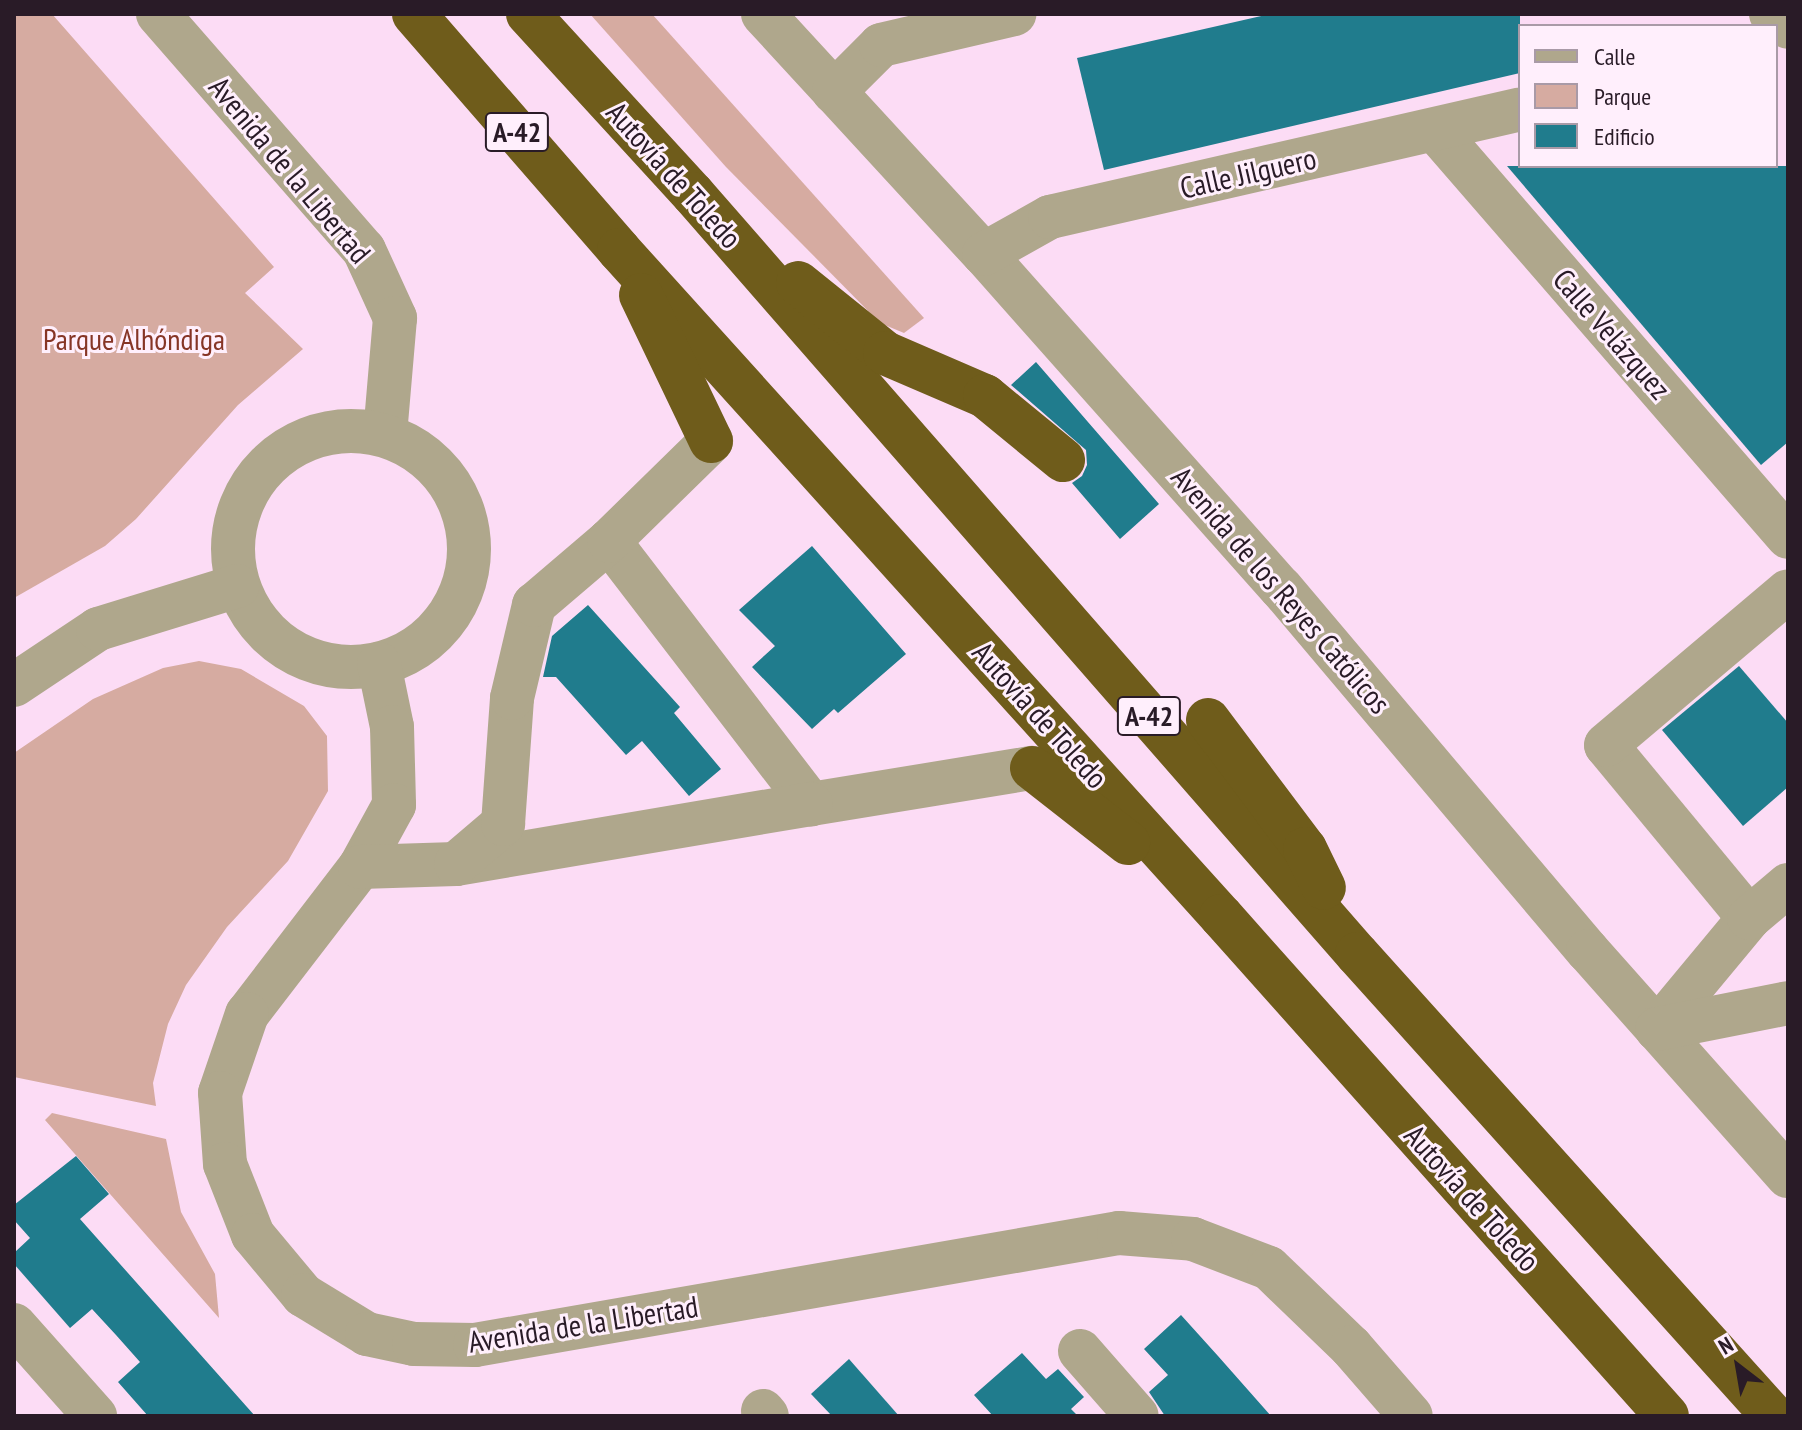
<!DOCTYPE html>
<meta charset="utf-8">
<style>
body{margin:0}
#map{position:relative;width:1802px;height:1430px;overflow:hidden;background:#fcdcf5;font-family:"PT Sans Narrow",sans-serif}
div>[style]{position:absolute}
.green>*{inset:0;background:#d6aba1}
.building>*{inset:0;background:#207c8d}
.minor>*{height:44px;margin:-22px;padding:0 22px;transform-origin:22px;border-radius:22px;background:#afa78c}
.minor>.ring{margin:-22px;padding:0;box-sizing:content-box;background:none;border:44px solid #afa78c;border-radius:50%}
.highway>*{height:44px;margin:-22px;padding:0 22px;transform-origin:22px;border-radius:22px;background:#6f5c1b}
span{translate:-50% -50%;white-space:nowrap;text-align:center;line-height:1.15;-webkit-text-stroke:6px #ffeffc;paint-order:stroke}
.shield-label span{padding:2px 6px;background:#ffeffc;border:2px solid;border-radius:6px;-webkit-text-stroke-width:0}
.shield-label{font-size:28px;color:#291b27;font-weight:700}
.street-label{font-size:30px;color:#291b27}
.park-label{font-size:30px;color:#863526}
.frame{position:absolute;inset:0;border:16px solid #291b27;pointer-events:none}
.legend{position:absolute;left:1518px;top:24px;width:260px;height:144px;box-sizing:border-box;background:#ffeffc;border:2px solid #a99aa7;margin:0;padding:10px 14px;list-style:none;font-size:24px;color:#291b27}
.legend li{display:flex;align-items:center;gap:16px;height:40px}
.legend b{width:40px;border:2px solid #a99aa7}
.north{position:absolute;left:1698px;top:1326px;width:80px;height:80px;-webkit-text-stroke:6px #ffeffc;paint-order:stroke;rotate:329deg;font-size:22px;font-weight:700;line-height:32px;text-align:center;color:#291b27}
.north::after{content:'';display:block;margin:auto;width:28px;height:36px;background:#291b27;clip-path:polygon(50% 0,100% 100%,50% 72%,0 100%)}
</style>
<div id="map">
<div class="green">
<i style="clip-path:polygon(14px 14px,52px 14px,274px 267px,245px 293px,303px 349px,238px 405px,136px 519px,105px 546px,14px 598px)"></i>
<i style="clip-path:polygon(590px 14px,652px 14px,924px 318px,904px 333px,880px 323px,726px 167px)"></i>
<i style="clip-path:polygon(199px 661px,241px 669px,304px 706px,327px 736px,328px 791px,288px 861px,227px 927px,186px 985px,168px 1024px,153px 1083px,156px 1106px,14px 1077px,14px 753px,93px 699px,163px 668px)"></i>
<i style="clip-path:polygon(52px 1113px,166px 1139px,181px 1212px,215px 1274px,219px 1318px,45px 1120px)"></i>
</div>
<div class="building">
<i style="clip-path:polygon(1270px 14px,1520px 14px,1520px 73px,1104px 170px,1077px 58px)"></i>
<i style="clip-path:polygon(1507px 166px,1788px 166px,1788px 442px,1761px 465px)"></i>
<i style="clip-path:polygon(1036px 362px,1159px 504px,1120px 539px,1072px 483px,1082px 476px,1087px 465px,1086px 450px,1011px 385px)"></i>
<i style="clip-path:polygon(812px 546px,906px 654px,838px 713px,834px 709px,812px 729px,752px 667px,775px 646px,739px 610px)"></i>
<i style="clip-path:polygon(588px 605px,680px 707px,674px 713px,721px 769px,689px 796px,642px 741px,626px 755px,556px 677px,543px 677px,552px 636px)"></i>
<i style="clip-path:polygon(1739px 666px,1788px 723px,1788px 787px,1743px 826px,1662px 730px)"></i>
<i style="clip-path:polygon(76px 1156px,109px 1194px,80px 1219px,255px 1416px,148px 1416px,118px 1382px,140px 1362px,116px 1335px,92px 1309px,70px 1328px,14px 1264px,14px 1253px,30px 1238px,14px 1220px,14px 1205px)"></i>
<i style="clip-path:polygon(1181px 1315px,1218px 1356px,1271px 1416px,1165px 1416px,1149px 1392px,1168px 1375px,1144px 1349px)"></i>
<i style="clip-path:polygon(1022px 1353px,1046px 1379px,1058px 1369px,1084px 1397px,1071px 1409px,1078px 1416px,993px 1416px,974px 1395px)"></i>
<i style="clip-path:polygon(849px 1359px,899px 1416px,832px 1416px,811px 1394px)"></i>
</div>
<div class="minor">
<i style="left:158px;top:14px;width:313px;rotate:48.9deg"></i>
<i style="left:364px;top:250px;width:75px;rotate:65.5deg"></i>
<i style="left:395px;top:318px;width:117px;rotate:94.9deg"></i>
<i style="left:763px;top:14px;width:326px;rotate:47.4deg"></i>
<i style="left:984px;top:254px;width:447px;rotate:48.4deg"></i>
<i style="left:1281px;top:588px;width:475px;rotate:49.8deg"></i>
<i style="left:1588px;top:951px;width:301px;rotate:48.4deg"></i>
<i style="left:1771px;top:14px;width:21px;rotate:37deg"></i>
<i style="left:834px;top:92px;width:66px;rotate:-45deg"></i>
<i style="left:881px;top:45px;width:137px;rotate:-13.1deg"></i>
<i style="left:1436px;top:131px;width:537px;rotate:49.07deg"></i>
<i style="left:984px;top:254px;width:76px;rotate:-29.3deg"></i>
<i style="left:1050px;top:217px;width:482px;rotate:-12.9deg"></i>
<i class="ring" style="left:233px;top:431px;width:192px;height:192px"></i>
<i style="left:609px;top:541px;width:332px;rotate:52.5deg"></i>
<i style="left:811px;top:804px;width:224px;rotate:-9.3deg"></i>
<i style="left:379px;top:664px;width:64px;rotate:78.3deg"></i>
<i style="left:392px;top:727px;width:78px;rotate:88.5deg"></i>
<i style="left:394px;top:805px;width:71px;rotate:118.7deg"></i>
<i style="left:360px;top:867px;width:185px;rotate:127.5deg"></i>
<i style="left:247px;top:1014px;width:83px;rotate:108.9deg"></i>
<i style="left:220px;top:1093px;width:71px;rotate:86deg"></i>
<i style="left:225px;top:1164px;width:76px;rotate:68.5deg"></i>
<i style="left:253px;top:1235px;width:78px;rotate:50.2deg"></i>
<i style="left:303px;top:1295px;width:75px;rotate:31.4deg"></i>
<i style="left:367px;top:1334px;width:48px;rotate:12deg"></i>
<i style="left:414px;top:1344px;width:61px;rotate:0.9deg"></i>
<i style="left:475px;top:1345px;width:654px;rotate:-9.87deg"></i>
<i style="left:1119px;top:1233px;width:74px;rotate:4.6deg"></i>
<i style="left:1193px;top:1239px;width:81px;rotate:20.9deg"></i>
<i style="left:1269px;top:1268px;width:114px;rotate:43.9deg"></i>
<i style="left:1351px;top:1347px;width:91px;rotate:49deg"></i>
<i style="left:14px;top:685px;width:101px;rotate:-33.7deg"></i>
<i style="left:98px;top:629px;width:146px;rotate:-17.1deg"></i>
<i style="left:456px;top:864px;width:360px;rotate:-9.6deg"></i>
<i style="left:360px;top:867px;width:96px;rotate:-1.8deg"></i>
<i style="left:456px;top:864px;width:62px;rotate:-40.4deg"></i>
<i style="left:503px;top:824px;width:126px;rotate:-85.9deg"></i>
<i style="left:512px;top:698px;width:96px;rotate:-76.7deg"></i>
<i style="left:534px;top:605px;width:99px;rotate:-40.5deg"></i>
<i style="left:609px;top:541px;width:143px;rotate:-44.4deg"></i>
<i style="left:1749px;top:918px;width:224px;rotate:-129.6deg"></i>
<i style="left:1606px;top:745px;width:238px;rotate:-40.2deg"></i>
<i style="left:1657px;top:1029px;width:144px;rotate:-50.3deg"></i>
<i style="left:1749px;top:918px;width:51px;rotate:-40.2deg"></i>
<i style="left:1657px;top:1029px;width:134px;rotate:-11.2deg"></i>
<i style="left:14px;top:1325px;width:122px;rotate:48.3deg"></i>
<i style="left:1080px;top:1351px;width:86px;rotate:48.8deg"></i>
<i style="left:763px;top:1411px;width:6px;rotate:51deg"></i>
</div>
<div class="highway">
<i style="left:414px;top:14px;width:313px;rotate:49deg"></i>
<i style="left:619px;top:250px;width:898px;rotate:47.89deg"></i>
<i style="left:1221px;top:916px;width:670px;rotate:48.27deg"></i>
<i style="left:528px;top:14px;width:244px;rotate:47.5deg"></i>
<i style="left:693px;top:194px;width:1009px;rotate:48.86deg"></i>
<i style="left:1357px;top:954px;width:622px;rotate:48deg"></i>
<i style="left:798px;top:283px;width:112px;rotate:38.8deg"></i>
<i style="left:885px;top:353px;width:109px;rotate:23.3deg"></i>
<i style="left:985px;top:396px;width:101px;rotate:39.4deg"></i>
<i style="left:641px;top:295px;width:162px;rotate:64.4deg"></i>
<i style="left:1208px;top:720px;width:161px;rotate:53.1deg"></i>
<i style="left:1305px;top:849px;width:43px;rotate:64deg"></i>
<i style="left:1032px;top:768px;width:122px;rotate:38deg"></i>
</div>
<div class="shield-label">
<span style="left:517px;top:132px">A-42</span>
<span style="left:1149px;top:716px">A-42</span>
</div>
<div class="street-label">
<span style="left:290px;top:170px;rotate:50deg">Avenida de la Libertad</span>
<span style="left:1248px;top:173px;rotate:-13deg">Calle Jilguero</span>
<span style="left:674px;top:175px;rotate:48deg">Autovía de Toledo</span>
<span style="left:1612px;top:334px;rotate:49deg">Calle Velázquez</span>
<span style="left:1281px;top:590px;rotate:49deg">Avenida de los Reyes Católicos</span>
<span style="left:1040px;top:715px;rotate:48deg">Autovía de Toledo</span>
<span style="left:1472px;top:1198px;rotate:48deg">Autovía de Toledo</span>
<span style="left:583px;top:1324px;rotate:-9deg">Avenida de la Libertad</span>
</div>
<div class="park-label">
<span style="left:134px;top:339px">Parque Alhóndiga</span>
</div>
<div class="frame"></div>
<ul class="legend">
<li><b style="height:10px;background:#afa78c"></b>Calle</li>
<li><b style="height:22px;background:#d6aba1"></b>Parque</li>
<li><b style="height:22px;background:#207c8d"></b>Edificio</li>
</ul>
<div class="north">N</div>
</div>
